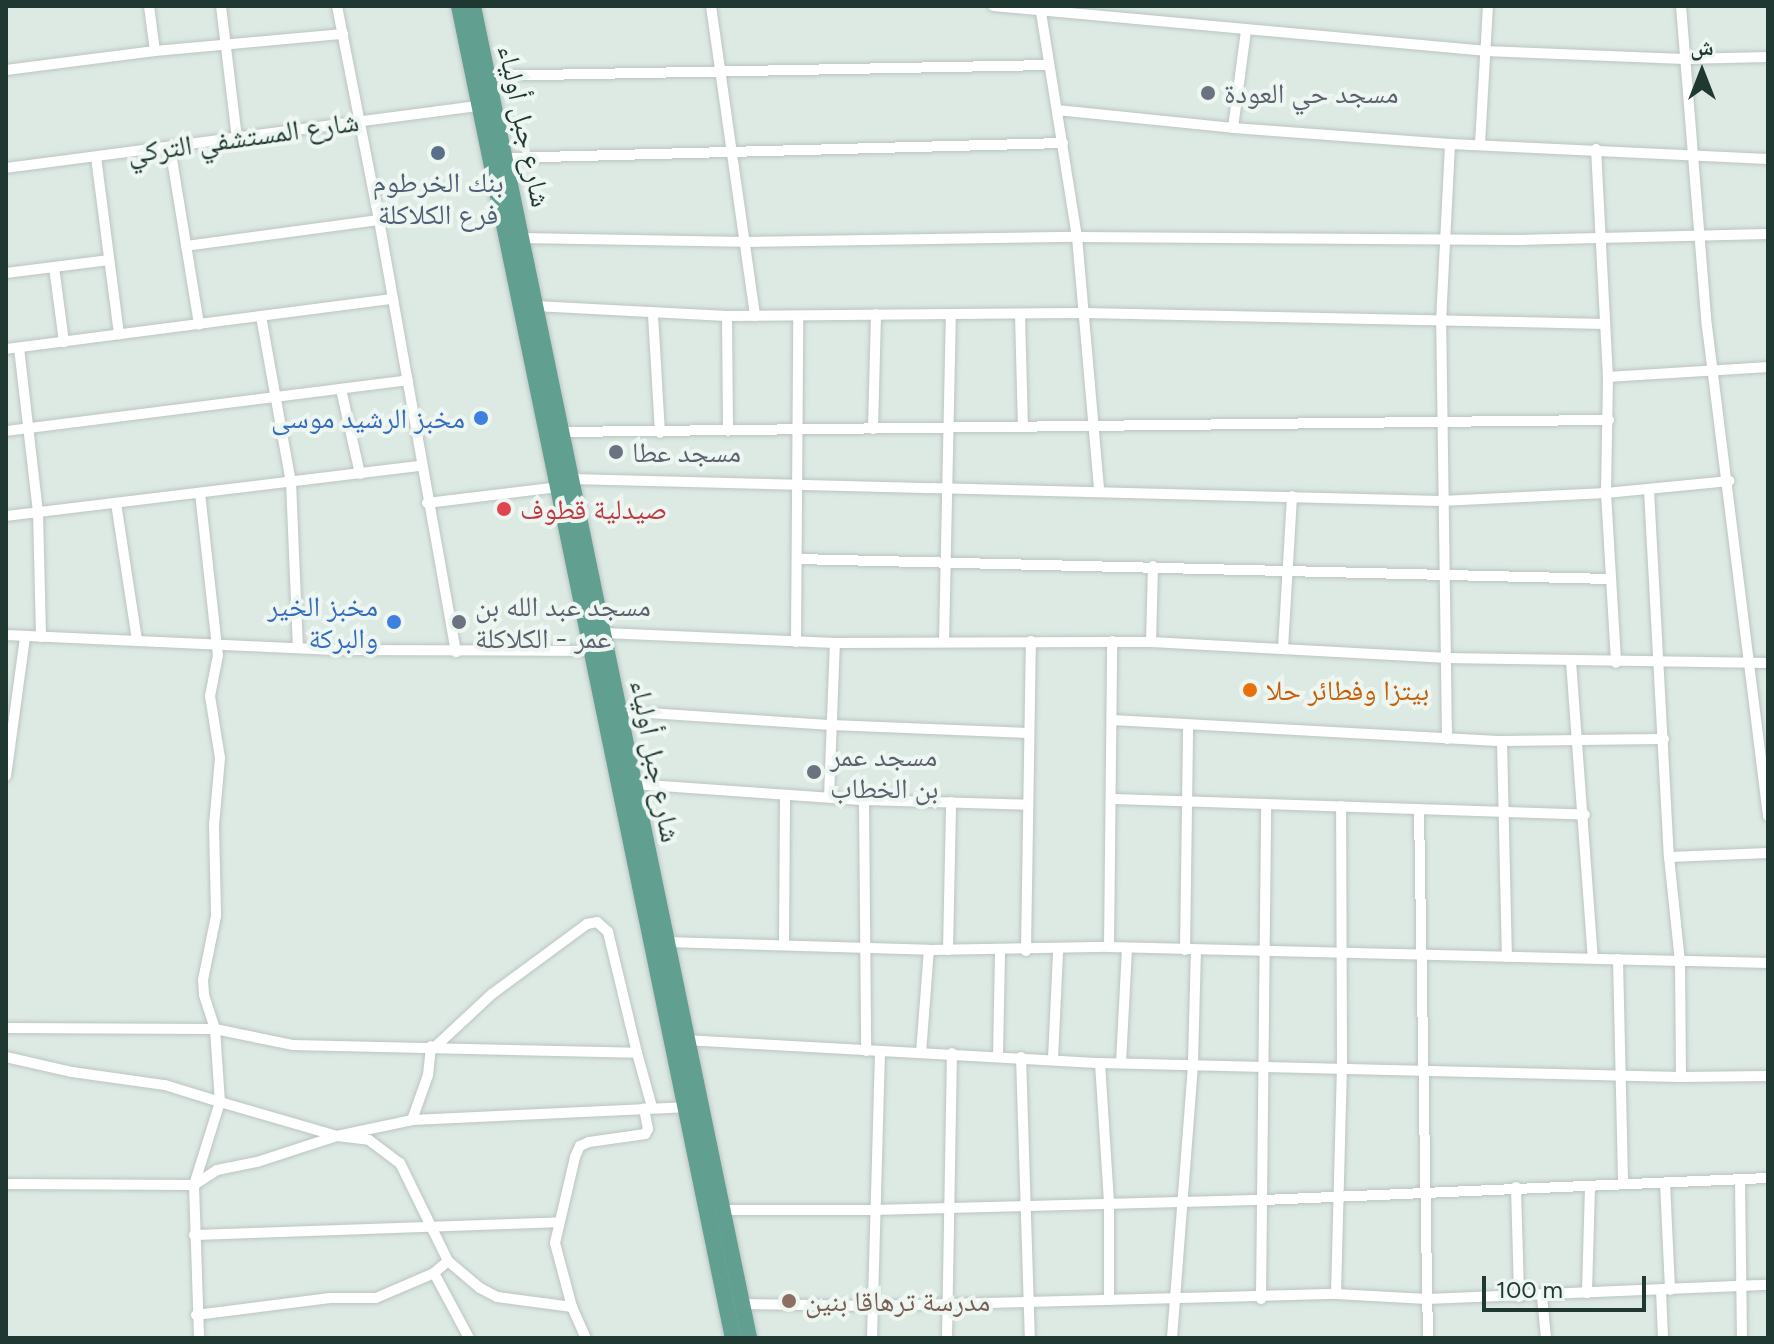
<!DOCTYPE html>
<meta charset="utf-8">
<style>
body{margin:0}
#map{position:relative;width:1774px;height:1344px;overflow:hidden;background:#ddeae4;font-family:Figtree,"Noto Naskh Arabic",sans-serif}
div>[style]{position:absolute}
.roads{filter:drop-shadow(0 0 2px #bcc4c2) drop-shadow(0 0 2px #bcc4c2)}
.street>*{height:10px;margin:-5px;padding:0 5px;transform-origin:5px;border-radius:5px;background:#fff}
.primary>*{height:16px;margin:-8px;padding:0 8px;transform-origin:8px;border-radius:8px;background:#61a090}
.dots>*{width:22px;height:22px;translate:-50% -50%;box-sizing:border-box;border:4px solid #eef6f2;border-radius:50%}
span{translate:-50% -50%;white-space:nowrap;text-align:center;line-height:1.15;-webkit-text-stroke:8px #eef6f2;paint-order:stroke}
.worship-label{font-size:28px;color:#5b616d}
.left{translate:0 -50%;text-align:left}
.street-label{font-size:28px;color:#1f3932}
.service-label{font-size:28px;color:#4e5e75}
.shop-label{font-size:28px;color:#366cbe}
.right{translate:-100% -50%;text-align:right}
.health-label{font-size:28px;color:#be3a42}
.food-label{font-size:28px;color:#c56008}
.education-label{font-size:28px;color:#785e54}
.frame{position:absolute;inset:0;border:8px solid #1f3932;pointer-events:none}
.north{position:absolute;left:1662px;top:32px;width:80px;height:80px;-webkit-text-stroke:6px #eef6f2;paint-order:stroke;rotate:0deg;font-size:22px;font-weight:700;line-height:32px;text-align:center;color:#1f3932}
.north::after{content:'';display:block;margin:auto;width:28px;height:36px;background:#1f3932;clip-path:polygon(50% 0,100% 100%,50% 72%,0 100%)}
.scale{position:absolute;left:1482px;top:1276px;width:164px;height:36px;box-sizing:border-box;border:4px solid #1f3932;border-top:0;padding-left:10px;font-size:24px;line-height:28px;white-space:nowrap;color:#1f3932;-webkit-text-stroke:6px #eef6f2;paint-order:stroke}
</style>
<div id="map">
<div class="roads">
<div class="street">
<i style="left:149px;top:6px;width:45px;rotate:82.4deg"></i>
<i style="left:221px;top:6px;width:133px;rotate:83.1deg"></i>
<i style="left:337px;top:6px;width:218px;rotate:78.9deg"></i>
<i style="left:379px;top:220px;width:439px;rotate:79.9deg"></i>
<i style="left:711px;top:6px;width:313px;rotate:81.9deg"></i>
<i style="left:993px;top:6px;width:494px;rotate:5.2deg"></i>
<i style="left:1485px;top:51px;width:199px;rotate:2.3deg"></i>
<i style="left:1684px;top:59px;width:84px;rotate:-1.4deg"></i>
<i style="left:1040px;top:6px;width:234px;rotate:80.9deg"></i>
<i style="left:1077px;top:237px;width:255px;rotate:85deg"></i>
<i style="left:1681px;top:6px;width:321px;rotate:85.4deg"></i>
<i style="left:1707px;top:326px;width:494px;rotate:82.9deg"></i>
<i style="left:6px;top:70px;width:150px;rotate:-7.3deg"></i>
<i style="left:155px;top:51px;width:189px;rotate:-5.2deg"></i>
<i style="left:487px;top:76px;width:562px;rotate:-1.12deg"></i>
<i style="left:1057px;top:110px;width:177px;rotate:5.8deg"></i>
<i style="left:1233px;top:128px;width:218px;rotate:4.2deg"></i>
<i style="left:1450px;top:144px;width:318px;rotate:2.7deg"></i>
<i style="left:1233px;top:128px;width:98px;rotate:-82.4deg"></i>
<i style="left:1480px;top:144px;width:138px;rotate:-86.7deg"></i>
<i style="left:170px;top:147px;width:180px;rotate:80.7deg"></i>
<i style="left:1596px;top:149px;width:228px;rotate:87deg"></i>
<i style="left:1608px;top:377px;width:116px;rotate:91deg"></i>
<i style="left:1606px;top:493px;width:170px;rotate:86.6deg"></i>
<i style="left:96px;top:157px;width:179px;rotate:82.6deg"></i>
<i style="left:505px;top:158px;width:558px;rotate:-1.54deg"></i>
<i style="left:6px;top:168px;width:478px;rotate:-7.5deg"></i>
<i style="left:521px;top:238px;width:222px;rotate:1deg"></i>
<i style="left:743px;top:242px;width:334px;rotate:-0.9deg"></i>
<i style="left:1077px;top:237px;width:442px;rotate:0.4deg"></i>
<i style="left:1519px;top:240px;width:249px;rotate:-1.4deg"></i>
<i style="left:186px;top:246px;width:195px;rotate:-7.7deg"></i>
<i style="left:54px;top:267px;width:76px;rotate:82.4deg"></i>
<i style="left:6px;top:273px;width:104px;rotate:-7.2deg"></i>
<i style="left:535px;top:306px;width:192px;rotate:3deg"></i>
<i style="left:727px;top:316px;width:357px;rotate:-0.5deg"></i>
<i style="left:1084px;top:313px;width:521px;rotate:1.21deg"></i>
<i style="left:1020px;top:314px;width:113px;rotate:88.5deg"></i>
<i style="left:653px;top:315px;width:118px;rotate:86.6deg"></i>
<i style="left:261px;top:316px;width:169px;rotate:79.8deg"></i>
<i style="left:291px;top:482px;width:164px;rotate:87.6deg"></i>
<i style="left:727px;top:316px;width:115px;rotate:89.5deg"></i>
<i style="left:19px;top:348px;width:165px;rotate:83.4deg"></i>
<i style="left:38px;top:512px;width:125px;rotate:88.6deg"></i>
<i style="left:6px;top:349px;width:390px;rotate:-7.4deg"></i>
<i style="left:1608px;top:377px;width:160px;rotate:-3.6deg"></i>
<i style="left:341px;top:389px;width:87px;rotate:77.4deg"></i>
<i style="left:873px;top:429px;width:115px;rotate:-88.5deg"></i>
<i style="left:6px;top:431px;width:405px;rotate:-7.2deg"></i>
<i style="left:561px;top:432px;width:1048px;rotate:-0.66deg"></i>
<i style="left:571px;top:479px;width:870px;rotate:1.45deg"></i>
<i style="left:1441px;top:501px;width:165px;rotate:-2.8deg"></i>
<i style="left:1606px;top:493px;width:124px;rotate:-5.6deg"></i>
<i style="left:1649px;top:490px;width:368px;rotate:86.9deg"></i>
<i style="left:1669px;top:857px;width:105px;rotate:84deg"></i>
<i style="left:1680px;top:961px;width:116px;rotate:89.5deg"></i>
<i style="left:200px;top:493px;width:163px;rotate:83.7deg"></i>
<i style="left:218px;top:655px;width:42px;rotate:101deg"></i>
<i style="left:210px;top:696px;width:63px;rotate:80.8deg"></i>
<i style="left:220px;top:758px;width:67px;rotate:95.1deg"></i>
<i style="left:214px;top:825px;width:91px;rotate:88.7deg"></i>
<i style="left:216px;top:916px;width:65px;rotate:101.5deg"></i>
<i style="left:203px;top:980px;width:15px;rotate:86deg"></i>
<i style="left:204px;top:995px;width:36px;rotate:72deg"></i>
<i style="left:215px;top:1029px;width:73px;rotate:86.1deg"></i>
<i style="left:220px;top:1102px;width:122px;rotate:16.2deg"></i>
<i style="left:337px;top:1136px;width:32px;rotate:7deg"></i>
<i style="left:369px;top:1140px;width:39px;rotate:37deg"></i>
<i style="left:400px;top:1163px;width:109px;rotate:63.9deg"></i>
<i style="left:448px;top:1261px;width:42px;rotate:40.2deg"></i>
<i style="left:480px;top:1288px;width:19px;rotate:28deg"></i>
<i style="left:497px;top:1297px;width:76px;rotate:7.6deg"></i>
<i style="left:572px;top:1307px;width:34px;rotate:66deg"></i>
<i style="left:116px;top:503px;width:139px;rotate:81.3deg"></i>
<i style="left:427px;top:503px;width:134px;rotate:-6.9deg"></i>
<i style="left:6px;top:516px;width:417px;rotate:-6.9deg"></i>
<i style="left:797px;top:559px;width:814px;rotate:1.41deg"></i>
<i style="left:604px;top:633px;width:231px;rotate:2.5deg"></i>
<i style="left:835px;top:643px;width:316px;rotate:-0.2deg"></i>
<i style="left:1151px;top:642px;width:293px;rotate:3.1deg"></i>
<i style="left:1444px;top:658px;width:324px;rotate:0.9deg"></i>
<i style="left:6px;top:635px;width:329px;rotate:2.6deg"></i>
<i style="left:335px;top:650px;width:260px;rotate:0.2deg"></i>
<i style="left:796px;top:642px;width:326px;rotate:-89.6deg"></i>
<i style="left:944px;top:642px;width:328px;rotate:-88.8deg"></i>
<i style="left:1151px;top:642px;width:76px;rotate:-88.5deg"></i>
<i style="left:1283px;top:648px;width:152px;rotate:-86.6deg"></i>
<i style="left:1571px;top:661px;width:298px;rotate:85.8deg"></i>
<i style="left:619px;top:711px;width:213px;rotate:3.8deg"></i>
<i style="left:832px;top:725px;width:197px;rotate:2.3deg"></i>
<i style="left:1112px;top:720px;width:391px;rotate:3.1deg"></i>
<i style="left:1502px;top:741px;width:162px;rotate:-0.7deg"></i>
<i style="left:1447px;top:739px;width:417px;rotate:-90.8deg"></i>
<i style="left:1441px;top:322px;width:178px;rotate:-87.1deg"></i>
<i style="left:1502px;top:741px;width:216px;rotate:88.7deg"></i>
<i style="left:6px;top:776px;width:140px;rotate:-82.2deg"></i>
<i style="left:633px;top:784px;width:232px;rotate:4deg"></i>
<i style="left:864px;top:800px;width:164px;rotate:1.7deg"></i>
<i style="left:829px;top:797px;width:154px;rotate:-87.8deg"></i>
<i style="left:1112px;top:799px;width:473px;rotate:1.9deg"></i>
<i style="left:864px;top:800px;width:251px;rotate:89.5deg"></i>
<i style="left:1419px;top:809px;width:529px;rotate:89.03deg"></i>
<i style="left:1669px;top:857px;width:99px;rotate:-2.3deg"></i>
<i style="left:666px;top:942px;width:263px;rotate:1.7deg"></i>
<i style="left:929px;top:950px;width:180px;rotate:-1deg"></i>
<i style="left:1109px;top:947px;width:659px;rotate:1.39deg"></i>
<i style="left:784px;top:944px;width:149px;rotate:-89.6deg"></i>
<i style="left:1109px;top:947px;width:306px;rotate:-89.4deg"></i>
<i style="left:948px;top:950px;width:148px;rotate:-88.8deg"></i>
<i style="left:1185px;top:950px;width:225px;rotate:-89.2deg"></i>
<i style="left:1026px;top:951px;width:310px;rotate:-89.1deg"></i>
<i style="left:1618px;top:959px;width:225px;rotate:88.7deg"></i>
<i style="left:6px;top:1028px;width:209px;rotate:0.3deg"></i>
<i style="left:215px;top:1029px;width:80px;rotate:11.6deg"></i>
<i style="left:293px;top:1045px;width:344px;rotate:1.3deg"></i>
<i style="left:637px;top:1053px;width:56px;rotate:74.5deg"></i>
<i style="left:685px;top:1040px;width:416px;rotate:3.2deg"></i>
<i style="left:1100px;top:1063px;width:581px;rotate:1.38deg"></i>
<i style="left:1681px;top:1077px;width:87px;rotate:-0.7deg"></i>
<i style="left:436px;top:1046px;width:76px;rotate:-42.9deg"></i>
<i style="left:492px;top:994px;width:118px;rotate:-36.4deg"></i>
<i style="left:587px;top:924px;width:10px;rotate:-11deg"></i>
<i style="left:597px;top:922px;width:15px;rotate:42deg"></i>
<i style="left:608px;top:932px;width:124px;rotate:76.5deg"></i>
<i style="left:921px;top:1053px;width:103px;rotate:-85.6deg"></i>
<i style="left:998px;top:1056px;width:105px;rotate:-88.9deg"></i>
<i style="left:6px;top:1057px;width:68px;rotate:12.8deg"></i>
<i style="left:72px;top:1072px;width:94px;rotate:8deg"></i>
<i style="left:165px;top:1085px;width:58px;rotate:17.2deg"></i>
<i style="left:220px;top:1102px;width:87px;rotate:107.4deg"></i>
<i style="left:194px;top:1185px;width:153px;rotate:88.1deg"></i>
<i style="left:1021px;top:1057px;width:281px;rotate:88.2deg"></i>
<i style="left:1053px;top:1059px;width:108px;rotate:-87.3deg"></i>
<i style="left:1100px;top:1063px;width:141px;rotate:86.3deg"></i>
<i style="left:1109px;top:1204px;width:96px;rotate:90deg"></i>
<i style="left:1121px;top:1063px;width:114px;rotate:-87deg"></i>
<i style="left:412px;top:1120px;width:48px;rotate:-70.4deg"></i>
<i style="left:428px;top:1075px;width:29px;rotate:-84deg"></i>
<i style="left:1740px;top:1179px;width:159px;rotate:89.3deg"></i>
<i style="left:1665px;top:1183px;width:107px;rotate:87.3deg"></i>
<i style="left:6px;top:1184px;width:188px;rotate:0.3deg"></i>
<i style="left:194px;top:1185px;width:27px;rotate:-33deg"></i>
<i style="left:217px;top:1170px;width:41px;rotate:-11.3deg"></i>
<i style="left:257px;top:1162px;width:84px;rotate:-18deg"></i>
<i style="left:337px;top:1136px;width:77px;rotate:-12deg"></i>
<i style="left:412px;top:1120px;width:273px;rotate:-2.7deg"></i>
<i style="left:1516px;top:1187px;width:110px;rotate:88.4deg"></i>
<i style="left:722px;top:1210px;width:151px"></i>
<i style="left:873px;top:1210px;width:391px;rotate:-1.5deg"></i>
<i style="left:1264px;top:1200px;width:504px;rotate:-2.5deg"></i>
<i style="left:194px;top:1235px;width:364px;rotate:-2deg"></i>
<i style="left:434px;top:1273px;width:74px;rotate:61.7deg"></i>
<i style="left:1661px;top:1290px;width:48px;rotate:87.6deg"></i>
<i style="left:1587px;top:1293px;width:107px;rotate:-88.4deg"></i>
<i style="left:1336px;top:1294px;width:228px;rotate:-88.5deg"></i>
<i style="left:1342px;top:1066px;width:260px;rotate:-90.2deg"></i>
<i style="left:1542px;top:1296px;width:42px;rotate:84.6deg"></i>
<i style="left:1261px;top:1299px;width:495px;rotate:-89.4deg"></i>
<i style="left:742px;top:1304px;width:130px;rotate:0.9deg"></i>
<i style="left:872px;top:1306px;width:464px;rotate:-1.5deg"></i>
<i style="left:1336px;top:1294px;width:91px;rotate:3.1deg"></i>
<i style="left:1427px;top:1299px;width:341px;rotate:-2.4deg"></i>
<i style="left:572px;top:1307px;width:66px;rotate:-104.9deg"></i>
<i style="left:555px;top:1243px;width:88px;rotate:-76.9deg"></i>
<i style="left:575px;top:1157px;width:12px;rotate:-66deg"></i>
<i style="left:580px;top:1146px;width:10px;rotate:-24deg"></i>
<i style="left:589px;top:1142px;width:57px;rotate:-8.1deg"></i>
<i style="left:645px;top:1134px;width:6px;rotate:-59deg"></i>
<i style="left:648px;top:1129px;width:21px;rotate:-101deg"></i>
<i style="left:196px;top:1315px;width:135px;rotate:-7.2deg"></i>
<i style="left:330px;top:1298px;width:46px"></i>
<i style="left:376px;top:1298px;width:63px;rotate:-23.3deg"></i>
<i style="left:434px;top:1273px;width:18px;rotate:-41deg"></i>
<i style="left:872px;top:1338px;width:287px;rotate:-88.4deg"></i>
<i style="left:947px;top:1338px;width:285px;rotate:-89deg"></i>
<i style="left:1172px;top:1338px;width:276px;rotate:-85.6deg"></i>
<i style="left:1193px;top:1063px;width:113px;rotate:-88.5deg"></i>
</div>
<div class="primary">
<i style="left:459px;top:6px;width:1360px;rotate:78.38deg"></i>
<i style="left:473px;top:6px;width:1360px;rotate:78.29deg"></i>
</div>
</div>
<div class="dots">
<i style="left:1208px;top:93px;background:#6b7280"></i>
<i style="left:438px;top:153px;background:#5c6f8a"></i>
<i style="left:481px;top:418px;background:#3f7fe0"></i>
<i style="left:616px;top:452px;background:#6b7280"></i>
<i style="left:504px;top:509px;background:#e0444e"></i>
<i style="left:394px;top:622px;background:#3f7fe0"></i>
<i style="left:459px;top:622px;background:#6b7280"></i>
<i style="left:1250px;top:690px;background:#e8710a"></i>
<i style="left:814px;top:772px;background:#6b7280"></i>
<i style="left:789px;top:1301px;background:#8d6e63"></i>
</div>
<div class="worship-label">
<span class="left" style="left:1224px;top:93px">مسجد حي العودة</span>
<span class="left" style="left:632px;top:452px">مسجد عطا</span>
<span class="left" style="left:475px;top:622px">مسجد عبد الله بن<br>عمر - الكلاكلة</span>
<span class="left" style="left:830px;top:772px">مسجد عمر<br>بن الخطاب</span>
</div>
<div class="street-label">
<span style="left:525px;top:126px;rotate:78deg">شارع جبل أولياء</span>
<span style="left:243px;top:137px;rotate:-8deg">شارع المستشفي التركي</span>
<span style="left:656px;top:761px;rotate:79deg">شارع جبل أولياء</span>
</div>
<div class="service-label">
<span style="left:438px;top:198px">بنك الخرطوم<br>فرع الكلاكلة</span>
</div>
<div class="shop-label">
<span class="right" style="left:465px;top:418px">مخبز الرشيد موسى</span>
<span class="right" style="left:378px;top:622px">مخبز الخير<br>والبركة</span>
</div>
<div class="health-label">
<span class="left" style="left:520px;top:509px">صيدلية قطوف</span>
</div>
<div class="food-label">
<span class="left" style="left:1266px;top:690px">بيتزا وفطائر حلا</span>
</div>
<div class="education-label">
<span class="left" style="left:805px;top:1301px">مدرسة ترهاقا بنين</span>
</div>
<div class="frame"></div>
<div class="north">ش</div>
<div class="scale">100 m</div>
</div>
